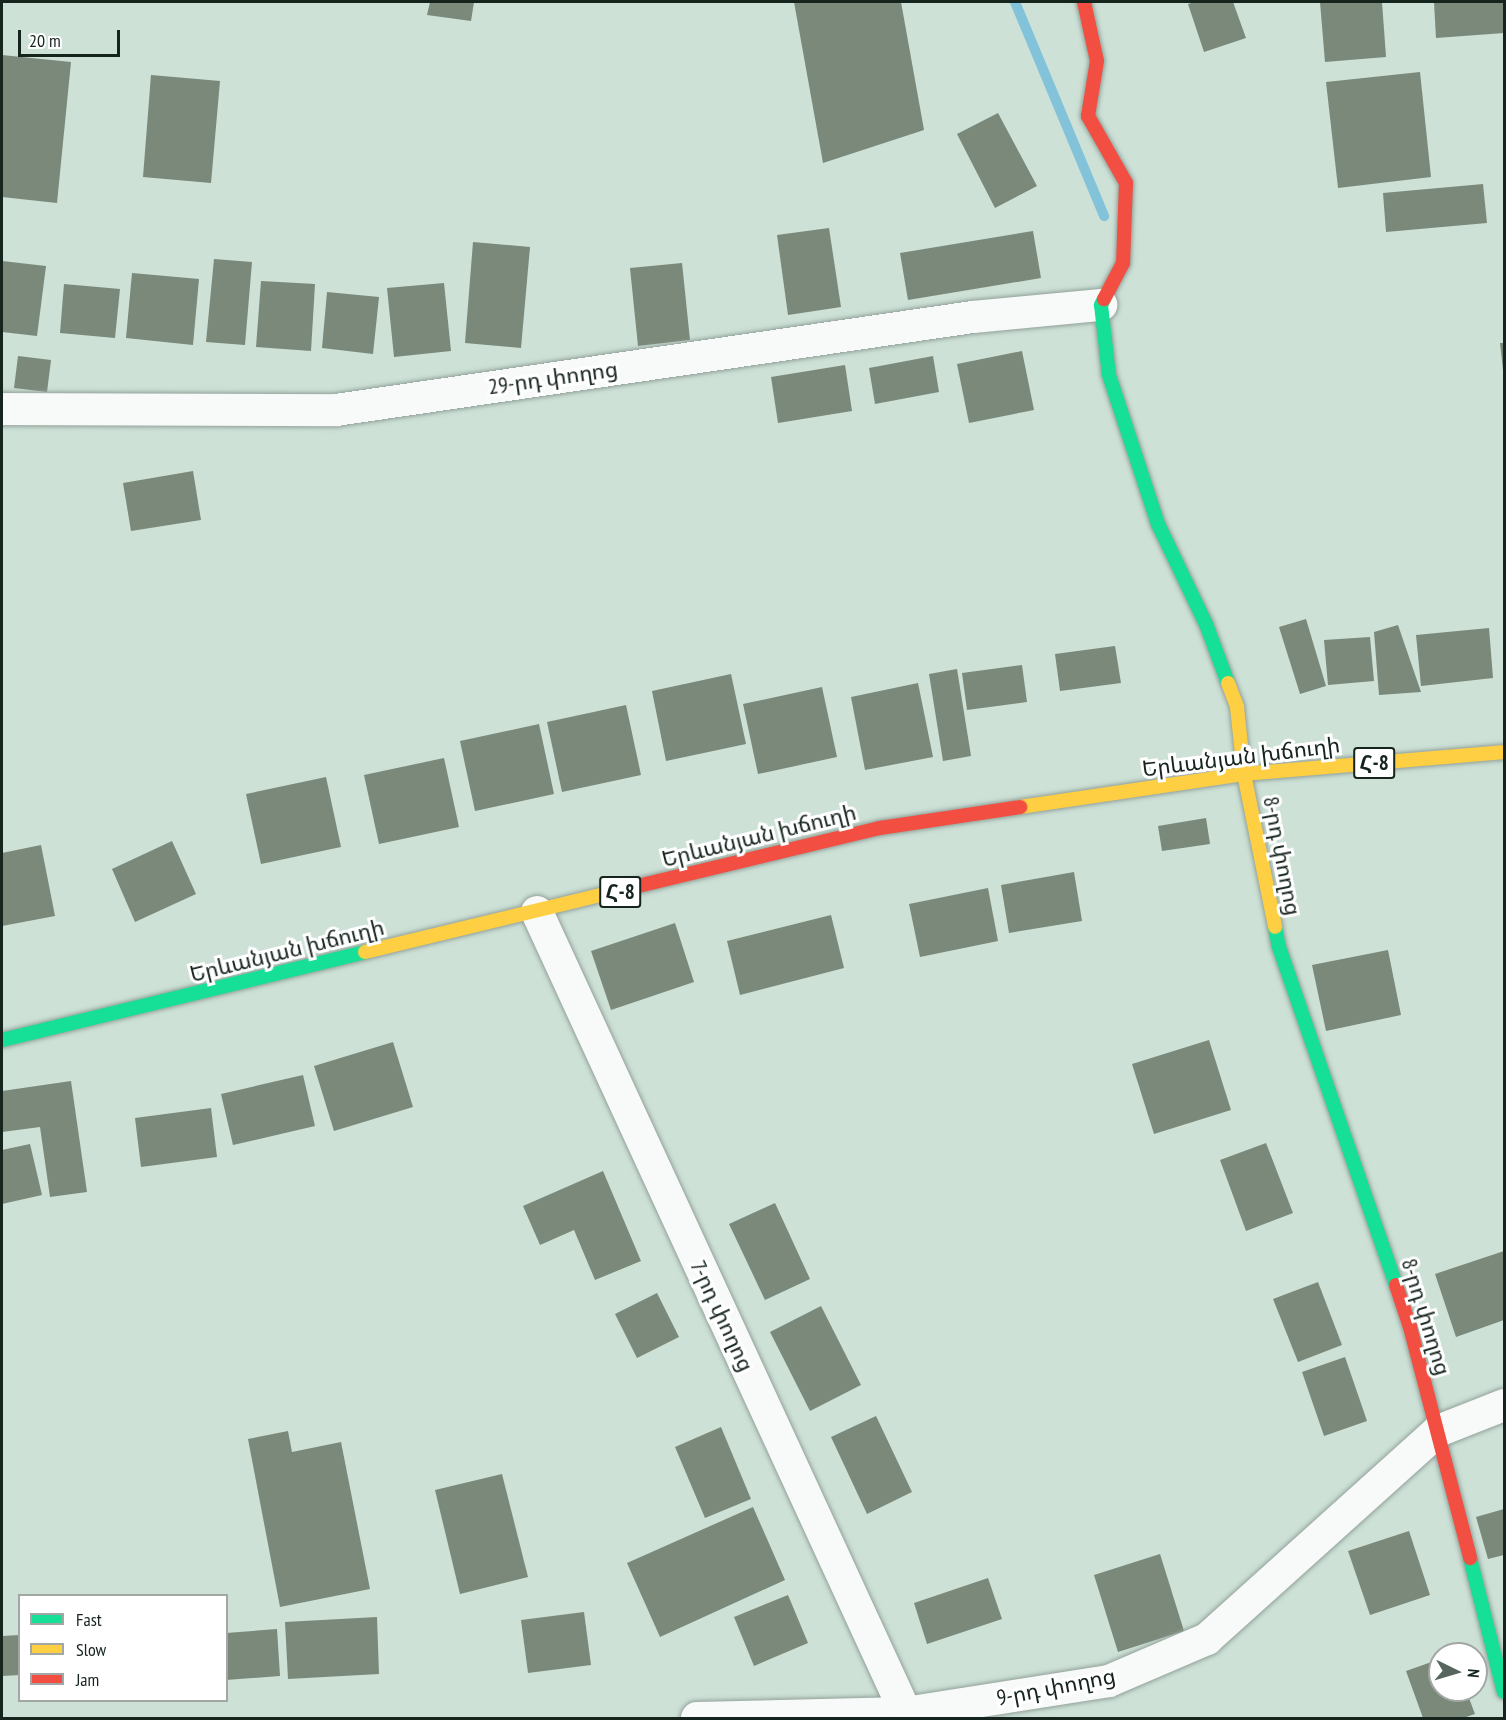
<!DOCTYPE html>
<meta charset="utf-8">
<style>
body{margin:0}
#map{position:relative;width:1506px;height:1720px;overflow:hidden;background:#cde1d7;font-family:"PT Sans Narrow","Noto Sans Armenian",sans-serif}
div>[style]{position:absolute}
.stream>*{height:10px;margin:-5px;padding:0 5px;transform-origin:5px;border-radius:5px;background:#83c3d9}
.building>*{inset:0;background:#7a8979}
.roads{filter:drop-shadow(0 0 2px #92a199) drop-shadow(0 0 2px #92a199)}
.street>*{height:32px;margin:-16px;padding:0 16px;transform-origin:16px;border-radius:16px;background:#f8faf9}
.fast>*{height:14px;margin:-7px;padding:0 7px;transform-origin:7px;border-radius:7px;background:#16e098}
.slow>*{height:14px;margin:-7px;padding:0 7px;transform-origin:7px;border-radius:7px;background:#ffcf43}
.jam>*{height:14px;margin:-7px;padding:0 7px;transform-origin:7px;border-radius:7px;background:#f24e42}
span{translate:-50% -50%;white-space:nowrap;text-align:center;line-height:1.15;-webkit-text-stroke:6px #fff;paint-order:stroke}
.shield-label span{padding:2px 4px;background:#fff;border:2px solid;border-radius:4px;-webkit-text-stroke-width:0}
.shield-label{font-size:21px;color:#16241e;font-weight:700}
.street-label{font-size:22px;color:#16241e}
.frame{position:absolute;inset:0;border:3px solid #16241e;pointer-events:none}
.legend{position:absolute;left:18px;top:1594px;width:210px;height:108px;box-sizing:border-box;background:#fff;border:2px solid #a2a7a5;margin:0;padding:8px 10px;list-style:none;font-size:18px;color:#16241e}
.legend li{display:flex;align-items:center;gap:12px;height:30px}
.legend b{width:30px;border:2px solid #a2a7a5}
.north{position:absolute;left:1428px;top:1642px;width:60px;height:60px;box-sizing:border-box;background:#fff;border:2px solid #a2a7a5;border-radius:50%;rotate:95deg;font-size:16px;font-weight:700;line-height:24px;text-align:center;color:#16241e}
.north::after{content:'';display:block;margin:auto;width:21px;height:27px;background:#56665f;clip-path:polygon(50% 0,100% 100%,50% 72%,0 100%)}
.scale{position:absolute;left:18px;top:30px;width:102px;height:27px;box-sizing:border-box;border:3px solid #16241e;border-top:0;padding-left:8px;font-size:18px;line-height:21px;white-space:nowrap;color:#16241e;-webkit-text-stroke:4px #fff;paint-order:stroke}
</style>
<div id="map">
<div class="stream">
<i style="left:1015px;top:2px;width:232px;rotate:67.4deg"></i>
</div>
<div class="building">
<i style="clip-path:polygon(430px 2px,474px 2px,471px 21px,427px 15px)"></i>
<i style="clip-path:polygon(794px 2px,901px 2px,924px 130px,823px 163px)"></i>
<i style="clip-path:polygon(1195px 2px,1233px 2px,1246px 38px,1204px 52px,1188px 4px)"></i>
<i style="clip-path:polygon(1320px 2px,1382px 2px,1386px 57px,1325px 62px)"></i>
<i style="clip-path:polygon(1434px 2px,1504px 2px,1504px 33px,1436px 38px)"></i>
<i style="clip-path:polygon(2px 55px,71px 62px,57px 203px,2px 197px)"></i>
<i style="clip-path:polygon(1420px 72px,1431px 177px,1338px 188px,1326px 82px)"></i>
<i style="clip-path:polygon(151px 75px,220px 81px,211px 183px,143px 177px)"></i>
<i style="clip-path:polygon(998px 113px,1037px 186px,995px 208px,957px 134px)"></i>
<i style="clip-path:polygon(1483px 184px,1487px 223px,1386px 232px,1383px 193px)"></i>
<i style="clip-path:polygon(829px 228px,841px 307px,788px 315px,777px 235px)"></i>
<i style="clip-path:polygon(1033px 231px,1041px 278px,908px 300px,900px 253px)"></i>
<i style="clip-path:polygon(473px 242px,530px 247px,521px 348px,465px 343px)"></i>
<i style="clip-path:polygon(214px 259px,252px 262px,245px 345px,206px 342px)"></i>
<i style="clip-path:polygon(2px 261px,46px 266px,37px 336px,2px 332px)"></i>
<i style="clip-path:polygon(682px 263px,690px 340px,638px 346px,630px 268px)"></i>
<i style="clip-path:polygon(132px 273px,199px 279px,193px 345px,126px 338px)"></i>
<i style="clip-path:polygon(261px 281px,315px 284px,311px 351px,256px 347px)"></i>
<i style="clip-path:polygon(444px 283px,451px 351px,394px 357px,387px 288px)"></i>
<i style="clip-path:polygon(64px 284px,120px 289px,115px 338px,60px 333px)"></i>
<i style="clip-path:polygon(327px 292px,379px 297px,373px 354px,322px 348px)"></i>
<i style="clip-path:polygon(1500px 343px,1504px 343px,1504px 370px,1503px 370px)"></i>
<i style="clip-path:polygon(1022px 351px,1034px 410px,969px 423px,957px 364px)"></i>
<i style="clip-path:polygon(18px 356px,51px 360px,47px 392px,14px 388px)"></i>
<i style="clip-path:polygon(933px 356px,939px 392px,875px 404px,869px 368px)"></i>
<i style="clip-path:polygon(845px 365px,852px 411px,778px 423px,771px 377px)"></i>
<i style="clip-path:polygon(193px 471px,201px 520px,131px 531px,123px 483px)"></i>
<i style="clip-path:polygon(1306px 619px,1326px 686px,1300px 694px,1279px 627px)"></i>
<i style="clip-path:polygon(1398px 625px,1421px 692px,1379px 695px,1374px 632px)"></i>
<i style="clip-path:polygon(1489px 628px,1493px 678px,1421px 686px,1416px 635px)"></i>
<i style="clip-path:polygon(1370px 637px,1374px 681px,1328px 685px,1324px 640px)"></i>
<i style="clip-path:polygon(1115px 646px,1121px 683px,1060px 691px,1055px 654px)"></i>
<i style="clip-path:polygon(1022px 665px,1027px 702px,967px 710px,962px 673px)"></i>
<i style="clip-path:polygon(957px 669px,971px 756px,943px 761px,929px 674px)"></i>
<i style="clip-path:polygon(731px 674px,746px 744px,666px 761px,652px 691px)"></i>
<i style="clip-path:polygon(918px 683px,933px 757px,865px 770px,851px 697px)"></i>
<i style="clip-path:polygon(822px 687px,837px 757px,758px 774px,743px 704px)"></i>
<i style="clip-path:polygon(626px 705px,641px 775px,562px 792px,547px 722px)"></i>
<i style="clip-path:polygon(539px 724px,554px 794px,475px 811px,460px 741px)"></i>
<i style="clip-path:polygon(444px 758px,459px 827px,379px 844px,364px 775px)"></i>
<i style="clip-path:polygon(326px 777px,341px 847px,261px 864px,246px 794px)"></i>
<i style="clip-path:polygon(1206px 818px,1210px 844px,1162px 851px,1158px 826px)"></i>
<i style="clip-path:polygon(172px 841px,196px 894px,135px 922px,112px 869px)"></i>
<i style="clip-path:polygon(41px 845px,55px 916px,2px 926px,2px 853px)"></i>
<i style="clip-path:polygon(1074px 872px,1082px 921px,1009px 933px,1001px 885px)"></i>
<i style="clip-path:polygon(988px 888px,998px 941px,920px 957px,909px 904px)"></i>
<i style="clip-path:polygon(831px 915px,844px 968px,740px 995px,727px 941px)"></i>
<i style="clip-path:polygon(675px 923px,694px 982px,611px 1010px,591px 951px)"></i>
<i style="clip-path:polygon(1388px 950px,1401px 1015px,1326px 1031px,1312px 965px)"></i>
<i style="clip-path:polygon(1209px 1040px,1231px 1110px,1154px 1134px,1132px 1064px)"></i>
<i style="clip-path:polygon(393px 1042px,413px 1107px,334px 1131px,314px 1066px)"></i>
<i style="clip-path:polygon(303px 1075px,315px 1126px,233px 1145px,221px 1094px)"></i>
<i style="clip-path:polygon(71px 1081px,87px 1192px,50px 1197px,40px 1127px,2px 1132px,2px 1091px)"></i>
<i style="clip-path:polygon(211px 1108px,217px 1157px,141px 1167px,135px 1118px)"></i>
<i style="clip-path:polygon(1266px 1143px,1293px 1213px,1246px 1231px,1220px 1160px)"></i>
<i style="clip-path:polygon(30px 1144px,42px 1195px,2px 1204px,2px 1150px)"></i>
<i style="clip-path:polygon(603px 1171px,641px 1261px,595px 1280px,574px 1230px,540px 1245px,523px 1206px)"></i>
<i style="clip-path:polygon(775px 1203px,810px 1279px,765px 1300px,729px 1224px)"></i>
<i style="clip-path:polygon(1504px 1251px,1504px 1320px,1456px 1337px,1435px 1274px)"></i>
<i style="clip-path:polygon(1318px 1282px,1342px 1345px,1298px 1362px,1273px 1299px)"></i>
<i style="clip-path:polygon(657px 1293px,679px 1337px,637px 1358px,615px 1314px)"></i>
<i style="clip-path:polygon(821px 1306px,861px 1385px,810px 1411px,770px 1332px)"></i>
<i style="clip-path:polygon(1345px 1357px,1367px 1421px,1324px 1436px,1302px 1372px)"></i>
<i style="clip-path:polygon(876px 1416px,912px 1492px,867px 1514px,831px 1437px)"></i>
<i style="clip-path:polygon(721px 1427px,751px 1499px,705px 1518px,675px 1447px)"></i>
<i style="clip-path:polygon(288px 1431px,292px 1452px,341px 1442px,370px 1589px,280px 1607px,248px 1439px)"></i>
<i style="clip-path:polygon(502px 1474px,528px 1577px,460px 1594px,435px 1490px)"></i>
<i style="clip-path:polygon(753px 1507px,785px 1580px,660px 1637px,627px 1563px)"></i>
<i style="clip-path:polygon(1504px 1509px,1504px 1555px,1488px 1559px,1476px 1517px)"></i>
<i style="clip-path:polygon(1409px 1531px,1430px 1595px,1370px 1615px,1348px 1551px)"></i>
<i style="clip-path:polygon(1160px 1554px,1184px 1631px,1118px 1652px,1094px 1575px)"></i>
<i style="clip-path:polygon(988px 1578px,1002px 1619px,927px 1644px,914px 1603px)"></i>
<i style="clip-path:polygon(788px 1595px,808px 1643px,754px 1666px,734px 1617px)"></i>
<i style="clip-path:polygon(584px 1612px,591px 1665px,528px 1673px,521px 1620px)"></i>
<i style="clip-path:polygon(377px 1617px,379px 1674px,288px 1679px,285px 1622px)"></i>
<i style="clip-path:polygon(277px 1629px,280px 1676px,226px 1680px,226px 1633px)"></i>
<i style="clip-path:polygon(20px 1635px,20px 1675px,2px 1676px,2px 1636px)"></i>
<i style="clip-path:polygon(1440px 1659px,1440px 1690px,1466px 1690px,1475px 1714px,1463px 1718px,1423px 1718px,1406px 1671px)"></i>
</div>
<div class="roads">
<div class="street">
<i style="left:2px;top:409px;width:334px;rotate:0.2deg"></i>
<i style="left:336px;top:410px;width:644px;rotate:-8.31deg"></i>
<i style="left:973px;top:317px;width:129px;rotate:-5.4deg"></i>
<i style="left:537px;top:912px;width:887px;rotate:65.28deg"></i>
<i style="left:697px;top:1718px;width:208px;rotate:-1.4deg"></i>
<i style="left:905px;top:1713px;width:206px;rotate:-8.9deg"></i>
<i style="left:1109px;top:1681px;width:107px;rotate:-23.2deg"></i>
<i style="left:1207px;top:1639px;width:311px;rotate:-42deg"></i>
<i style="left:1438px;top:1431px;width:71px;rotate:-21.5deg"></i>
</div>
<div class="fast">
<i style="left:1104px;top:299px;width:7px;rotate:117deg"></i>
<i style="left:1101px;top:305px;width:70px;rotate:83.5deg"></i>
<i style="left:1109px;top:375px;width:157px;rotate:71.8deg"></i>
<i style="left:1158px;top:524px;width:111px;rotate:64.4deg"></i>
<i style="left:1206px;top:624px;width:63px;rotate:69.6deg"></i>
<i style="left:1275px;top:927px;width:20px;rotate:79deg"></i>
<i style="left:1279px;top:947px;width:358px;rotate:70.9deg"></i>
<i style="left:2px;top:1040px;width:374px;rotate:-13.6deg"></i>
<i style="left:1470px;top:1558px;width:138px;rotate:75.8deg"></i>
</div>
<div class="slow">
<i style="left:1228px;top:683px;width:26px;rotate:69deg"></i>
<i style="left:1237px;top:707px;width:67px;rotate:84deg"></i>
<i style="left:1244px;top:774px;width:156px;rotate:78.5deg"></i>
<i style="left:1020px;top:807px;width:226px;rotate:-8.4deg"></i>
<i style="left:1244px;top:774px;width:261px;rotate:-4.8deg"></i>
<i style="left:365px;top:952px;width:281px;rotate:-13.6deg"></i>
</div>
<div class="jam">
<i style="left:1084px;top:2px;width:60px;rotate:77.6deg"></i>
<i style="left:1097px;top:61px;width:56px;rotate:99.3deg"></i>
<i style="left:1088px;top:116px;width:77px;rotate:60.4deg"></i>
<i style="left:1126px;top:183px;width:80px;rotate:92.1deg"></i>
<i style="left:1123px;top:263px;width:41px;rotate:117.8deg"></i>
<i style="left:638px;top:886px;width:249px;rotate:-13.5deg"></i>
<i style="left:880px;top:828px;width:142px;rotate:-8.5deg"></i>
<i style="left:1396px;top:1285px;width:44px;rotate:71.6deg"></i>
<i style="left:1410px;top:1327px;width:239px;rotate:75.4deg"></i>
</div>
</div>
<div class="shield-label">
<span style="left:1374px;top:763px">Հ-8</span>
<span style="left:620px;top:892px">Հ-8</span>
</div>
<div class="street-label">
<span style="left:553px;top:378px;rotate:-8deg">29-րդ փողոց</span>
<span style="left:1241px;top:757px;rotate:-7deg">Երևանյան խճուղի</span>
<span style="left:759px;top:836px;rotate:-14deg">Երևանյան խճուղի</span>
<span style="left:1282px;top:856px;rotate:79deg">8-րդ փողոց</span>
<span style="left:287px;top:951px;rotate:-14deg">Երևանյան խճուղի</span>
<span style="left:722px;top:1316px;rotate:65deg">7-րդ փողոց</span>
<span style="left:1426px;top:1317px;rotate:73deg">8-րդ փողոց</span>
<span style="left:1056px;top:1687px;rotate:-11deg">9-րդ փողոց</span>
</div>
<div class="frame"></div>
<ul class="legend">
<li><b style="height:8px;background:#16e098"></b>Fast</li>
<li><b style="height:8px;background:#ffcf43"></b>Slow</li>
<li><b style="height:8px;background:#f24e42"></b>Jam</li>
</ul>
<div class="north">N</div>
<div class="scale">20 m</div>
</div>
